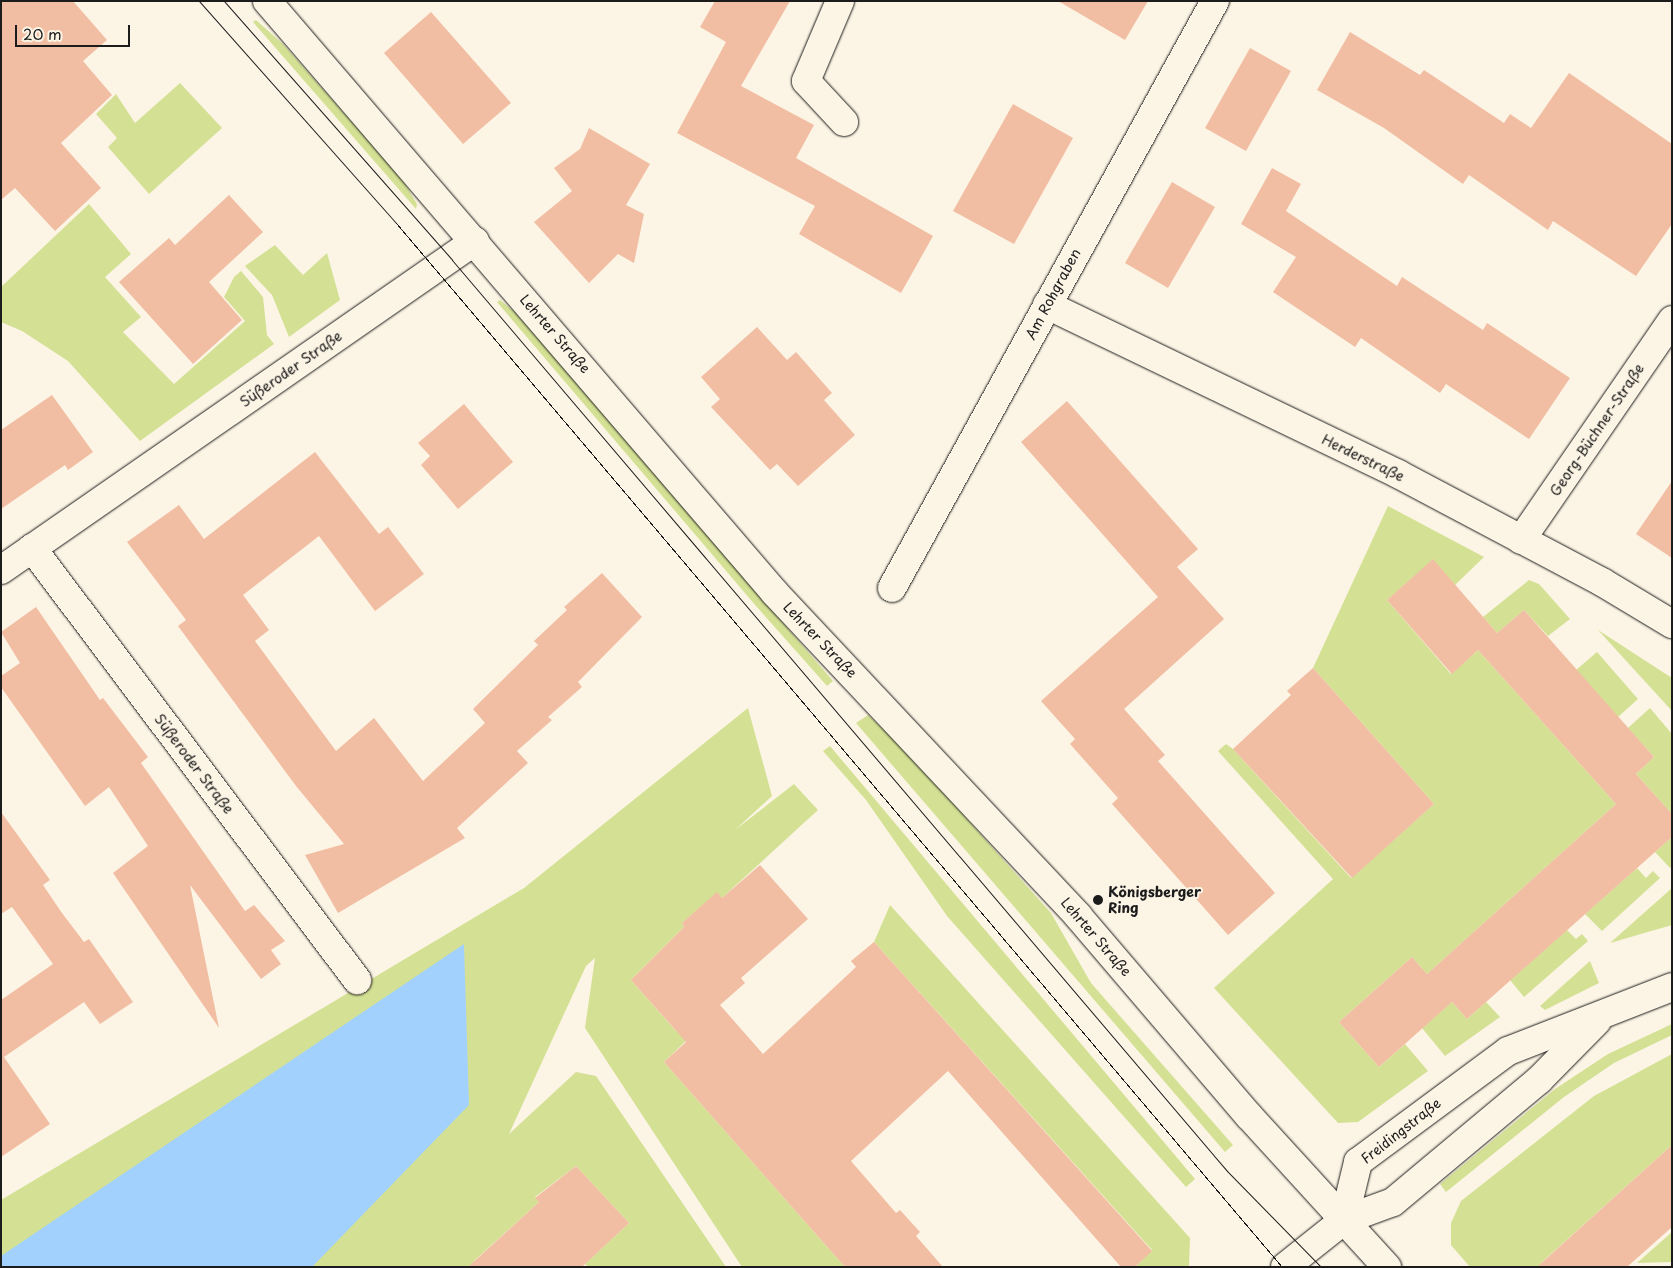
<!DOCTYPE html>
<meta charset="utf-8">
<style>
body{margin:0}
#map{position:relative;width:1673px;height:1268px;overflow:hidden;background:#fcf5e5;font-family:"Playpen Sans",sans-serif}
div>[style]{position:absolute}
.green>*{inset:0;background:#d4e194}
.water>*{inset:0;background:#a2d1fe}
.building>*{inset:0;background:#f2bea3}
.roads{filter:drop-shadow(0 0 1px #1c1c1c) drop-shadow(0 0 1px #1c1c1c)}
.minor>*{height:28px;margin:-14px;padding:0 14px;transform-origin:14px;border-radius:14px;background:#fcf5e5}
.major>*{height:28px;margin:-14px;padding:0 14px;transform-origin:14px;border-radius:14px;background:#fcf5e5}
.tram>*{height:1px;margin:-0.5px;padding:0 0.5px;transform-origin:0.5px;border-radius:0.5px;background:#1c1c1c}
.dots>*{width:14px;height:14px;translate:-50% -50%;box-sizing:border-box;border:2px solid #fcf5e5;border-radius:50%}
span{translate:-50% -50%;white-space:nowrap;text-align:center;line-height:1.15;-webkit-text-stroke:4px #fcf5e5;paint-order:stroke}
.street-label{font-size:14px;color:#1c1c1c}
.poi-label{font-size:14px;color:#1c1c1c;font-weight:700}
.left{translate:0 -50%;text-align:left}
.frame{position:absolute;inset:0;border:2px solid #1c1c1c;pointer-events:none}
.scale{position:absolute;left:15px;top:25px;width:115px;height:22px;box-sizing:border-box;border:2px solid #1c1c1c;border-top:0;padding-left:6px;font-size:15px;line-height:18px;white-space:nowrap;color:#1c1c1c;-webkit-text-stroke:4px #fcf5e5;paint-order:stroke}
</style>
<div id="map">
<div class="green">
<i style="clip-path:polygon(256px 20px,283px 44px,402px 179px,417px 204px,416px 209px,253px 22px)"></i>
<i style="clip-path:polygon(180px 83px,222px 128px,149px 194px,108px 147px,117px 138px,96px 114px,116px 94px,135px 123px)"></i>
<i style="clip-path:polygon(89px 204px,131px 254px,105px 277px,141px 317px,123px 332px,174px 384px,245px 321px,224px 297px,234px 277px,241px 271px,263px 297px,267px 335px,274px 344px,140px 441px,68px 361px,22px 331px,1px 322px,1px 287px)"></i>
<i style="clip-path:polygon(275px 245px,303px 275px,327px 253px,340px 300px,289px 337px,272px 295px,245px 266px)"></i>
<i style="clip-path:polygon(500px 300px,516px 313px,833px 681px,827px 686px,756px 606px,497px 302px)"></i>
<i style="clip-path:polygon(1388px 506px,1484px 557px,1455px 585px,1433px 560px,1387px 600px,1451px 674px,1478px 650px,1616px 804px,1427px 974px,1412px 957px,1339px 1022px,1379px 1067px,1405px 1044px,1428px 1071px,1358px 1122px,1338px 1123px,1214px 988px,1333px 879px,1218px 751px,1226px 744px,1233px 749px,1351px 878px,1434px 804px,1313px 668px)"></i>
<i style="clip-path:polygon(1529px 580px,1539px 584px,1570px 619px,1548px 636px,1524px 610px,1497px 633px,1483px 617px)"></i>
<i style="clip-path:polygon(1598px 630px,1672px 678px,1672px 711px)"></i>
<i style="clip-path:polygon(1597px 652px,1638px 699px,1618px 717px,1576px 670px)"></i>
<i style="clip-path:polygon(748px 708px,772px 796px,735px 830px,794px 784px,818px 810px,722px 898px,717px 893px,682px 923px,684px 927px,631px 980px,676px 1031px,689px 1038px,664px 1062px,845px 1267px,742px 1267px,585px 1028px,595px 958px,586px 966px,509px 1134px,576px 1072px,596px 1076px,726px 1267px,588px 1267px,585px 1264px,629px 1223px,576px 1166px,535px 1197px,539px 1202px,474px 1261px,479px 1267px,1px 1267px,1px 1200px,524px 888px)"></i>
<i style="clip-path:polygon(1650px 708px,1672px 734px,1672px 814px,1636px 774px,1654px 757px,1628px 728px)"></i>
<i style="clip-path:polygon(868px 715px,906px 751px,1051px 913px,1091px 983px,1233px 1145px,1225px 1152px,856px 723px)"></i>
<i style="clip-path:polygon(830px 746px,1195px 1179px,1186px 1187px,947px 916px,866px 800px,823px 751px)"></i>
<i style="clip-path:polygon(1672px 837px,1672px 867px,1670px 868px,1655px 852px)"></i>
<i style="clip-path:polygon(1637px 868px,1646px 878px,1653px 871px,1660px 878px,1602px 931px,1585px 914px)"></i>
<i style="clip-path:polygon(1672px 888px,1672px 925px,1610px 943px)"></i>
<i style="clip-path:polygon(890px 905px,1190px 1238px,1189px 1267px,1135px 1267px,1152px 1250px,874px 942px)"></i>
<i style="clip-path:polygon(1567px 930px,1576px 939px,1582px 934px,1588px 941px,1524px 997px,1510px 980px)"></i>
<i style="clip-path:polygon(1590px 961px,1599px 983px,1545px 1010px,1540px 1006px)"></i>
<i style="clip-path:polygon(1452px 1002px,1467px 1019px,1486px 1002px,1500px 1017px,1445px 1056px,1422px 1028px)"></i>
<i style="clip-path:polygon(1672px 1024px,1672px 1035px,1614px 1063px,1564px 1097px,1446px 1192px,1440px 1184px,1555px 1089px,1608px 1054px)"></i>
<i style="clip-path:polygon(1672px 1054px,1672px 1145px,1541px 1263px,1544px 1267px,1470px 1267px,1451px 1245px,1451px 1223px,1461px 1201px,1594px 1096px)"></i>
<i style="clip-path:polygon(1672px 1232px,1672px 1262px,1637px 1263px)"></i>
</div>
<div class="water">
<i style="clip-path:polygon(464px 944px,469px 1105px,312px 1267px,1px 1267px,1px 1256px)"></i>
</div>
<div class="building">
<i style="clip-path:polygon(1px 1px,73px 1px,107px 40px,83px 61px,112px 95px,61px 143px,101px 188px,55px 231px,15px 188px,1px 200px)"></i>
<i style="clip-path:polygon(715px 1px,790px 1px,741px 86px,814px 125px,796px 158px,933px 236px,901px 293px,799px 234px,815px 206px,677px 133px,726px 42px,700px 27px)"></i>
<i style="clip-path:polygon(1058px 1px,1148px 1px,1125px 40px)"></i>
<i style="clip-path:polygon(431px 12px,511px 103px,463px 144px,384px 53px)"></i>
<i style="clip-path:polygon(1350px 32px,1420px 75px,1424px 70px,1504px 123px,1510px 114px,1531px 128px,1569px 73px,1672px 144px,1672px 224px,1636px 276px,1553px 221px,1548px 230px,1469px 175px,1463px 184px,1384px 128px,1317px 90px)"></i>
<i style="clip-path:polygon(1250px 48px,1291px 71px,1246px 151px,1205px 128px)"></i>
<i style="clip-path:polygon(1013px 104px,1073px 138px,1014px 244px,953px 211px)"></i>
<i style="clip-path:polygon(589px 128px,650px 164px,626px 205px,644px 214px,634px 263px,618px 254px,589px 283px,534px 222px,572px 191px,554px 168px,580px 149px)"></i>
<i style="clip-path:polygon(1272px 168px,1301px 184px,1286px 211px,1397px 286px,1402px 277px,1483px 330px,1487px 323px,1570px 378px,1529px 439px,1446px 384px,1440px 393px,1361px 338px,1355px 347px,1273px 292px,1296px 257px,1241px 224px)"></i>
<i style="clip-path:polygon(1172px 182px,1215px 207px,1168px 288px,1125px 263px)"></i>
<i style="clip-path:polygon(229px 195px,263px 232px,209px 282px,242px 320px,193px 364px,119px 282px,169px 238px,175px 245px)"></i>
<i style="clip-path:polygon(757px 327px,787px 360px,796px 352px,832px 393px,824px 400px,855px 435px,798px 486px,777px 464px,770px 470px,711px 407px,720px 399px,701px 377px)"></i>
<i style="clip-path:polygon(52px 395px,93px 452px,68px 470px,65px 465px,1px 509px,1px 430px)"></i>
<i style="clip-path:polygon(1067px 401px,1198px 549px,1177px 567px,1224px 619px,1124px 709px,1165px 755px,1158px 761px,1275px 893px,1228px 935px,1112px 804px,1118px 798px,1070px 744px,1075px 739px,1041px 701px,1158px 597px,1021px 442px)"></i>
<i style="clip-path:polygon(464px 404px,513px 462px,458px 509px,421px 465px,430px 456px,418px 443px)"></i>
<i style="clip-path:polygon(315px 452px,379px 534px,388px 527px,424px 574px,375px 611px,319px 536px,243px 595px,269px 630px,255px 641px,336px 751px,374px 718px,423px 781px,485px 723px,473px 709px,538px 645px,534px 641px,567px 610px,564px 607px,602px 573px,642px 617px,578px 682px,582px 687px,548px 717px,552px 720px,517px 751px,528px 763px,457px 828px,465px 838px,338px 913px,305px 855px,344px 844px,296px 786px,178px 626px,186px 620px,127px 542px,179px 505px,204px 539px)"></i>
<i style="clip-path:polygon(1672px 481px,1672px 558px,1636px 534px)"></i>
<i style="clip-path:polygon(1433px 559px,1497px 633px,1524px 610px,1654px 757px,1636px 774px,1672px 814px,1672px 837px,1467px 1019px,1452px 1002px,1379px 1067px,1339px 1022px,1412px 957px,1427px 974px,1616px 804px,1478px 650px,1452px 674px,1387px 600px)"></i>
<i style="clip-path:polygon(36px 607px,100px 700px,103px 698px,148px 757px,141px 763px,245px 911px,254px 905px,285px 941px,271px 950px,281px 964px,261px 979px,190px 885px,219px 1028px,113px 873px,148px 846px,109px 787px,85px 806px,1px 687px,1px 676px,20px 663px,1px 632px)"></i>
<i style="clip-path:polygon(1313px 668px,1434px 804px,1352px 878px,1233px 749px,1291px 695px,1287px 691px)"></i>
<i style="clip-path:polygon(1px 812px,50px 880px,43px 885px,62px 913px,84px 942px,89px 939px,133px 1002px,100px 1024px,84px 1002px,4px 1057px,50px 1124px,1px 1157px,1px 1000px,53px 964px,12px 907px,1px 914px)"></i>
<i style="clip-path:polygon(760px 865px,808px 919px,741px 978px,745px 983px,720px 1005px,763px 1054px,856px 967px,851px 961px,874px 942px,1152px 1251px,1135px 1267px,1121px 1267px,948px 1071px,851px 1161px,896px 1213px,900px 1210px,920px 1232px,916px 1236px,943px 1267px,845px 1267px,664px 1062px,686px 1042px,631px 980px,684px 927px,682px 923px,717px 892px,722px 898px)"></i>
<i style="clip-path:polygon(1672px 1145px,1672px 1227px,1627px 1267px,1537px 1267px)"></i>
<i style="clip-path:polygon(576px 1166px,629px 1223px,582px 1267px,468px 1267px,539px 1202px,535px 1198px)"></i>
</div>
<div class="roads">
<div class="minor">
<i style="left:840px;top:1px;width:87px;rotate:113deg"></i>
<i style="left:806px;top:81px;width:56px;rotate:47.2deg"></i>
<i style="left:1047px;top:305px;width:390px;rotate:25.7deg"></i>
<i style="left:1398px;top:474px;width:231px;rotate:27.9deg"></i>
<i style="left:1602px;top:582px;width:82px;rotate:31deg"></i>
<i style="left:1521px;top:540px;width:267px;rotate:-55.5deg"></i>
<i style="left:32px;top:548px;width:541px;rotate:53.05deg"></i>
<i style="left:1px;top:570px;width:577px;rotate:-34.76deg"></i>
<i style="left:892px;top:588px;width:670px;rotate:-61.18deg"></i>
<i style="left:1344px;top:1220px;width:60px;rotate:-76.4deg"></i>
<i style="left:1358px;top:1162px;width:187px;rotate:-36.5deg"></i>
<i style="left:1508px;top:1051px;width:176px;rotate:-21.3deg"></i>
<i style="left:1285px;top:1267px;width:75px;rotate:-38.5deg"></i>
<i style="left:1344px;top:1220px;width:52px;rotate:-20.2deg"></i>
<i style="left:1393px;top:1202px;width:190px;rotate:-39.9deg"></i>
<i style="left:1539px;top:1080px;width:83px;rotate:-45.5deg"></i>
</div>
<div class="major">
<i style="left:267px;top:1px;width:780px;rotate:49.37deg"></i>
<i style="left:775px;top:593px;width:443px;rotate:46.8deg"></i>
<i style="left:1078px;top:916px;width:263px;rotate:49.5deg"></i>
<i style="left:1249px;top:1116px;width:205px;rotate:47.6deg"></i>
</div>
</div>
<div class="tram">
<i style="left:199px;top:1px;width:297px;rotate:48.4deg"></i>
<i style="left:396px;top:223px;width:1369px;rotate:49.68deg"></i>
<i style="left:224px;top:1px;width:345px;rotate:48.6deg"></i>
<i style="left:452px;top:260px;width:1197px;rotate:49.61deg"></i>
<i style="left:1228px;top:1172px;width:133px;rotate:45.6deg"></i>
</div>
<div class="dots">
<i style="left:1098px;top:900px;background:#1c1c1c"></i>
</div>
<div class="street-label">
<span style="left:1053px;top:294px;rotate:-62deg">Am Rohgraben</span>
<span style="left:555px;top:334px;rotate:49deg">Lehrter Straße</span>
<span style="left:291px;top:369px;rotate:-35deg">Süßeroder Straße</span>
<span style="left:1597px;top:430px;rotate:-56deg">Georg-Büchner-Straße</span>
<span style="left:1363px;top:458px;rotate:26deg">Herderstraße</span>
<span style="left:820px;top:640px;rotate:46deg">Lehrter Straße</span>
<span style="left:194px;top:764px;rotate:53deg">Süßeroder Straße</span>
<span style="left:1096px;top:937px;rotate:49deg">Lehrter Straße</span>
<span style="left:1401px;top:1131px;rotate:-38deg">Freidingstraße</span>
</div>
<div class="poi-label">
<span class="left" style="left:1108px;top:900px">Königsberger<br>Ring</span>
</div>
<div class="frame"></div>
<div class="scale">20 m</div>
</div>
